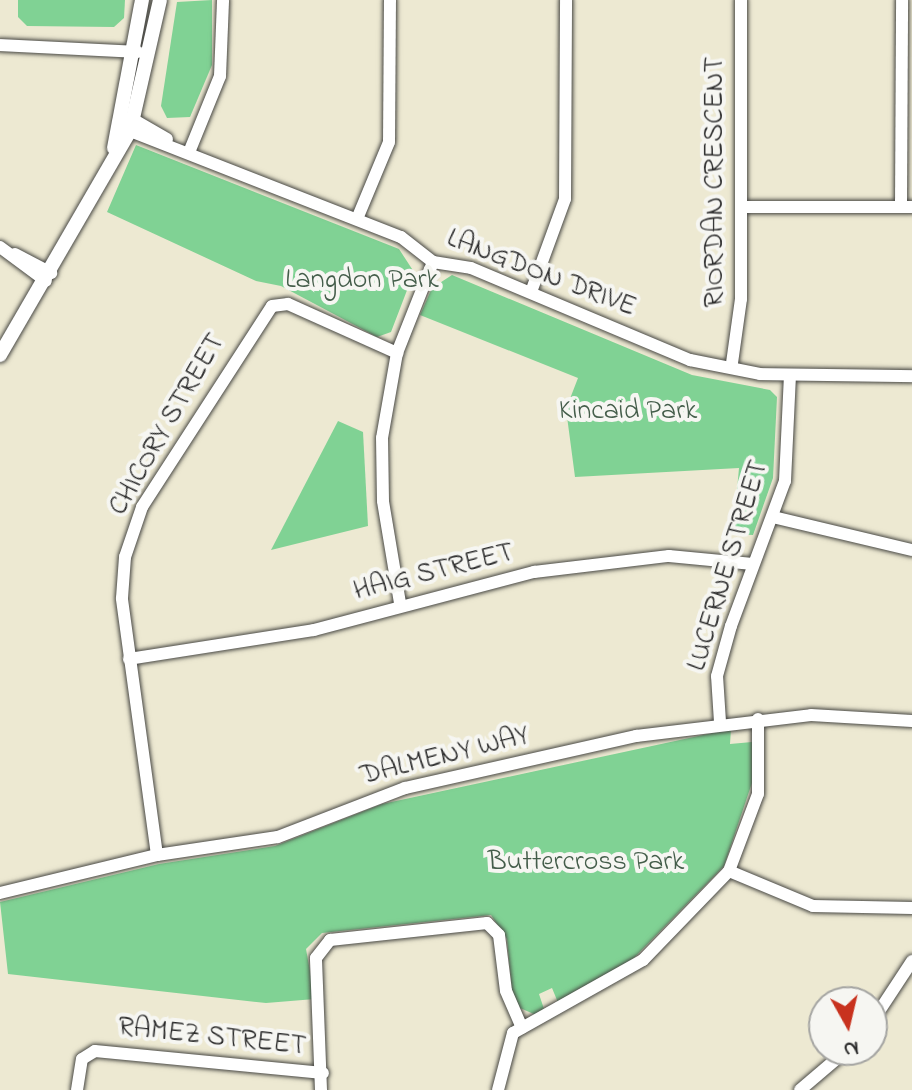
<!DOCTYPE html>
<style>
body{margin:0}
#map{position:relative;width:912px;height:1090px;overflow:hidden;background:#ede9d2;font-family:"Indie Flower",sans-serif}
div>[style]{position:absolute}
.green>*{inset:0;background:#80d294}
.roads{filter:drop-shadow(0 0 2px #484844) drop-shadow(0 0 2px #484844)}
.minor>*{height:12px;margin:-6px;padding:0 6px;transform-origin:6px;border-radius:6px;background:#fff}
.tertiary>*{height:14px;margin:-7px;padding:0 7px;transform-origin:7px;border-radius:7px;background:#fff}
span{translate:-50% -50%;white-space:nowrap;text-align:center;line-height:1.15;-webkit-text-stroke:8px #f6f6f2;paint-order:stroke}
.street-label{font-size:28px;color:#2b2b2b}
.park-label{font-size:28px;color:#445d4a}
.north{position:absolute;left:808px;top:986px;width:80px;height:80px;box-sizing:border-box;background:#f6f6f2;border:2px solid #a5a5a2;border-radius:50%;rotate:172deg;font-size:22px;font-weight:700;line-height:32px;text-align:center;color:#2b2b2b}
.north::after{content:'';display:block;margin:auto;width:28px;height:36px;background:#c8321e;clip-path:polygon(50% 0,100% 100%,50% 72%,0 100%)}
</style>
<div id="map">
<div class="green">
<i style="clip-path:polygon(18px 0,125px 0,124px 18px,114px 27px,27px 26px,18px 17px)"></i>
<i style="clip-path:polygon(212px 0,212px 65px,190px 117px,167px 118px,161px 106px,177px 2px)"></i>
<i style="clip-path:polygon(136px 145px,399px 249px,414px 272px,391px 332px,377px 337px,281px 286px,256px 281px,107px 212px)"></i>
<i style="clip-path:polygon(452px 275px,692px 375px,770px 390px,777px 397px,773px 478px,753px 535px,733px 534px,739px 468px,575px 477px,566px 409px,578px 378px,420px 315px,432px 288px)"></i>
<i style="clip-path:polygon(338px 421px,363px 432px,368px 526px,271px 550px)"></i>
<i style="clip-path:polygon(731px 729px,730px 744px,752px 742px,754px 777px,724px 866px,629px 963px,559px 1005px,552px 988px,539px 994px,545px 1012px,536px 1015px,520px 1008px,512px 991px,507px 939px,491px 915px,322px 933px,306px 949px,315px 999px,266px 1003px,8px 974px,0 902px,159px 864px,275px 846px,382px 804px)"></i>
</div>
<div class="roads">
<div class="minor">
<i style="left:0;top:45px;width:138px;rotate:2.9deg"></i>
<i style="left:134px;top:120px;width:38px;rotate:30deg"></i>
<i style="left:130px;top:131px;width:291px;rotate:21.4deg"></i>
<i style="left:401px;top:237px;width:41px;rotate:38deg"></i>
<i style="left:433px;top:262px;width:38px;rotate:9deg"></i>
<i style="left:471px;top:268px;width:238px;rotate:22.8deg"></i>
<i style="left:690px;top:360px;width:71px;rotate:11.3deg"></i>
<i style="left:760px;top:374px;width:152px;rotate:0.8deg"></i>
<i style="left:190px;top:150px;width:80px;rotate:-67.9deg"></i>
<i style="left:220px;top:76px;width:76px;rotate:-87.7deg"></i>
<i style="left:741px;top:207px;width:171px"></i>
<i style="left:901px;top:207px;width:207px;rotate:-89.7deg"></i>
<i style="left:357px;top:219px;width:83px;rotate:-67.4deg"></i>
<i style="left:389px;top:142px;width:142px;rotate:-89.6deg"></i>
<i style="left:0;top:247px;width:57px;rotate:36.5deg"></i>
<i style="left:15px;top:254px;width:41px;rotate:27.8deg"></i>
<i style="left:531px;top:292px;width:99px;rotate:-69.9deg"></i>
<i style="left:565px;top:199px;width:199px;rotate:-89.7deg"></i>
<i style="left:732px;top:363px;width:65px;rotate:-82deg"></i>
<i style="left:741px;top:299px;width:299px;rotate:-90deg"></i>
<i style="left:773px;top:517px;width:143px;rotate:13.4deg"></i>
<i style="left:400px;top:603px;width:103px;rotate:-99.5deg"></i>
<i style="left:383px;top:501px;width:63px;rotate:-90.9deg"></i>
<i style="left:382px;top:438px;width:86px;rotate:-80deg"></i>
<i style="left:397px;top:353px;width:98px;rotate:-68.4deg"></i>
<i style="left:129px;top:659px;width:187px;rotate:-8.9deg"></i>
<i style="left:314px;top:630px;width:228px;rotate:-14.8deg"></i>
<i style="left:534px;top:572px;width:136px;rotate:-6.8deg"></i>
<i style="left:669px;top:556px;width:84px;rotate:5.4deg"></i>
<i style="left:720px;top:722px;width:46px;rotate:-93.7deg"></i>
<i style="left:717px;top:676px;width:52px;rotate:-74.4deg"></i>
<i style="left:731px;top:626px;width:155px;rotate:-69.6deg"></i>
<i style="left:785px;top:481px;width:106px;rotate:-87.3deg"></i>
<i style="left:157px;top:855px;width:259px;rotate:-97.8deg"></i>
<i style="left:122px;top:598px;width:41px;rotate:-85.8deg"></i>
<i style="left:125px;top:557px;width:53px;rotate:-71.2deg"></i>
<i style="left:142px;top:507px;width:239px;rotate:-57.1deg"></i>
<i style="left:272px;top:306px;width:16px;rotate:-7deg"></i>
<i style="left:288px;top:304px;width:120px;rotate:24.2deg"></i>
<i style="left:729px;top:871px;width:91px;rotate:22.6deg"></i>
<i style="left:813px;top:906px;width:99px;rotate:1.2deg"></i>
<i style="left:0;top:893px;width:162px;rotate:-13.6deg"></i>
<i style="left:157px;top:855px;width:122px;rotate:-8.5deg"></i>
<i style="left:278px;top:837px;width:136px;rotate:-21.1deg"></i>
<i style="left:405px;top:788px;width:237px;rotate:-12.7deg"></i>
<i style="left:636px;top:736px;width:176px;rotate:-6.8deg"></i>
<i style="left:811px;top:715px;width:101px;rotate:3.4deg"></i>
<i style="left:872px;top:1022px;width:73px;rotate:-56.7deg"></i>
<i style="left:77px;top:1090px;width:31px;rotate:-81deg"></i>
<i style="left:82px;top:1059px;width:15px;rotate:-32deg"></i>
<i style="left:95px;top:1051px;width:229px;rotate:5.5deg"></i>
<i style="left:321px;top:1090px;width:132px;rotate:-92.2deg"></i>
<i style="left:316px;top:958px;width:23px;rotate:-52deg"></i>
<i style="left:330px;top:940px;width:158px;rotate:-6.2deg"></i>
<i style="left:487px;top:923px;width:17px;rotate:45deg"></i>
<i style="left:499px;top:935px;width:56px;rotate:82.9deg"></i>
<i style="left:506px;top:991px;width:40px;rotate:66.6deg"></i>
<i style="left:498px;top:1090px;width:59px;rotate:-75.3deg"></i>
<i style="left:513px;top:1033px;width:149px;rotate:-29.3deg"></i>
<i style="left:643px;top:960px;width:124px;rotate:-46deg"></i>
<i style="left:729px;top:871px;width:82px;rotate:-69.4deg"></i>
<i style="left:758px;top:794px;width:75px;rotate:-90deg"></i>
<i style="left:800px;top:1090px;width:62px;rotate:-40.4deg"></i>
</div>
<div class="tertiary">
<i style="left:114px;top:148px;width:151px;rotate:-79.3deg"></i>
<i style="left:0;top:355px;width:259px;rotate:-59.9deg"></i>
<i style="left:130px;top:131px;width:134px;rotate:-77.1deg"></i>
</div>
</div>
<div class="street-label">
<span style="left:716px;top:182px;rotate:-90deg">RIORDAN CRESCENT</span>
<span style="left:541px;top:274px;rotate:21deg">LANGDON DRIVE</span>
<span style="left:168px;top:425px;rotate:-60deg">CHICORY STREET</span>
<span style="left:729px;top:566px;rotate:-73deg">LUCERNE STREET</span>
<span style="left:434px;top:573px;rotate:-14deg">HAIG STREET</span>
<span style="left:445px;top:757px;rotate:-14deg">DALMENY WAY</span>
<span style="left:212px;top:1038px;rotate:6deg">RAMEZ STREET</span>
</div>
<div class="park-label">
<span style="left:362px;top:281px">Langdon Park</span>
<span style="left:628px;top:412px">Kincaid Park</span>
<span style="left:586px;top:863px">Buttercross Park</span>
</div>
<div class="north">N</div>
</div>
